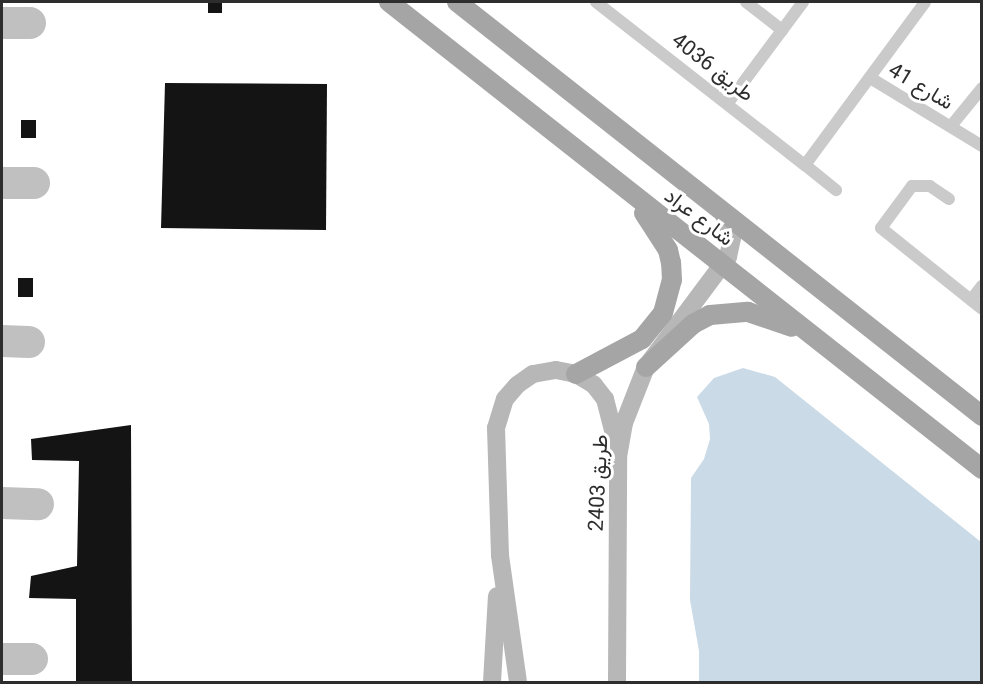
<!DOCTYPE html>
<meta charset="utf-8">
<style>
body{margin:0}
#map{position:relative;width:983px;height:684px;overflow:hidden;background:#fff;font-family:Roboto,Vazirmatn,sans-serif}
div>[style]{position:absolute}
.water>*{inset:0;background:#cadae7}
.taxiway>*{height:32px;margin:-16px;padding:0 16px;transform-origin:16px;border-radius:16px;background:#c0c0c0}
.building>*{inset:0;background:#141414}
.minor>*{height:12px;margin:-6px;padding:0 6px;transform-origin:6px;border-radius:6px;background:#cacaca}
.secondary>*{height:18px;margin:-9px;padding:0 9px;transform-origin:9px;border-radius:9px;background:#b7b7b7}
.primary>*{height:20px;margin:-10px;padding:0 10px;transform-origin:10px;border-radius:10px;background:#a5a5a5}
span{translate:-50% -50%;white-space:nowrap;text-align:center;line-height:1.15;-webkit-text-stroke:6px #fff;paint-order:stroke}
.street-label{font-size:21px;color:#2d2d2d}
.frame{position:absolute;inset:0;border:3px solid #2d2d2d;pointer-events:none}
</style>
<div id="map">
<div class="water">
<i style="clip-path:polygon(743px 368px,775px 377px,981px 542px,981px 682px,699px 682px,699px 651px,690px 600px,691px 478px,704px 459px,710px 439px,709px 424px,697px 397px,714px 378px)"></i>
</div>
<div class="taxiway">
<i style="left:2px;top:23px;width:28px"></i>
<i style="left:2px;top:183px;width:32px"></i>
<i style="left:2px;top:341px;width:27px;rotate:2deg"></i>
<i style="left:2px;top:503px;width:36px;rotate:2deg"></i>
<i style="left:2px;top:659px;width:30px"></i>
</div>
<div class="building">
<i style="clip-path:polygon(208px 2px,222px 2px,222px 13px,208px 13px)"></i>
<i style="clip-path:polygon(165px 83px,327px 84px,326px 230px,161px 228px)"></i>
<i style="clip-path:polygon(21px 120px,36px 120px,36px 138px,21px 138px)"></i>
<i style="clip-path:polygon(18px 278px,33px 278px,33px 297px,18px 297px)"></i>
<i style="clip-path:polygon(131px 425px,132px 682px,76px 682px,76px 599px,29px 598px,31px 576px,77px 566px,79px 461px,32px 460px,31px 439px)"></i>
</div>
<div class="minor">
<i style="left:596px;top:2px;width:265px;rotate:38deg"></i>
<i style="left:805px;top:165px;width:202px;rotate:-53.6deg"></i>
<i style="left:746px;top:2px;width:46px;rotate:37.9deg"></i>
<i style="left:872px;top:79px;width:129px;rotate:31.3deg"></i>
<i style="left:728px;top:103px;width:126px;rotate:-53.4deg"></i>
<i style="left:951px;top:126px;width:49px;rotate:-50.8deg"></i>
<i style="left:805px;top:165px;width:40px;rotate:39deg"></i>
<i style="left:949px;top:199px;width:23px;rotate:-146deg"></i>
<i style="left:930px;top:186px;width:18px;rotate:180deg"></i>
<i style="left:912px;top:186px;width:52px;rotate:126.4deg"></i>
<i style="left:881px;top:228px;width:129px;rotate:38.7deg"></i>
<i style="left:971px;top:300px;width:18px;rotate:-52deg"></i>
</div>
<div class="secondary">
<i style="left:492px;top:682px;width:86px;rotate:-86.7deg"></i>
<i style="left:518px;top:682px;width:128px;rotate:-98.1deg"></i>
<i style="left:500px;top:555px;width:127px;rotate:-91.8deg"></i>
<i style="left:496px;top:428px;width:30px;rotate:-73deg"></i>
<i style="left:505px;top:399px;width:18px;rotate:-49deg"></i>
<i style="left:517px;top:385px;width:19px;rotate:-35deg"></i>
<i style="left:533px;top:374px;width:23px;rotate:-10deg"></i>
<i style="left:556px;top:370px;width:20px;rotate:11deg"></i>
<i style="left:576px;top:374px;width:21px;rotate:31deg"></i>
<i style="left:594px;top:385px;width:18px;rotate:52deg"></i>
<i style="left:605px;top:399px;width:44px;rotate:75.7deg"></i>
<i style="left:617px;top:682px;width:225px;rotate:-89.7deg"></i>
<i style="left:618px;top:457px;width:35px;rotate:-80deg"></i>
<i style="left:624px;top:423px;width:60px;rotate:-68.6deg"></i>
<i style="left:646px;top:367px;width:137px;rotate:-53.3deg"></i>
<i style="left:728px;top:257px;width:19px;rotate:-78deg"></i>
<i style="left:732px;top:238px;width:28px;rotate:-109deg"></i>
</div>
<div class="primary">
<i style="left:389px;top:2px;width:755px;rotate:38.22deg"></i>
<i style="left:457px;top:2px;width:669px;rotate:38.26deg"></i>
<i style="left:646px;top:367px;width:64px;rotate:-42.5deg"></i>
<i style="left:693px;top:324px;width:19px;rotate:-28deg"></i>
<i style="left:710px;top:315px;width:38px;rotate:-5deg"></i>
<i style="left:748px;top:312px;width:46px;rotate:18.8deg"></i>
<i style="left:576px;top:374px;width:75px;rotate:-27.9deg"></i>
<i style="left:642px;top:339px;width:33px;rotate:-51deg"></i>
<i style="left:663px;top:313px;width:34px;rotate:-75deg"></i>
<i style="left:672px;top:280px;width:17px;rotate:-93deg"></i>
<i style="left:671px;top:263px;width:13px;rotate:-103deg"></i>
<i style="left:668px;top:250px;width:44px;rotate:-123deg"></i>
</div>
<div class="street-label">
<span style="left:713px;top:67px;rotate:38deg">طريق 4036</span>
<span style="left:921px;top:86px;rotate:31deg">شارع 41</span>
<span style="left:699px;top:217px;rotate:37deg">شارع عراد</span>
<span style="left:598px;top:483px;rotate:-87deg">طريق 2403</span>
</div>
<div class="frame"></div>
</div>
